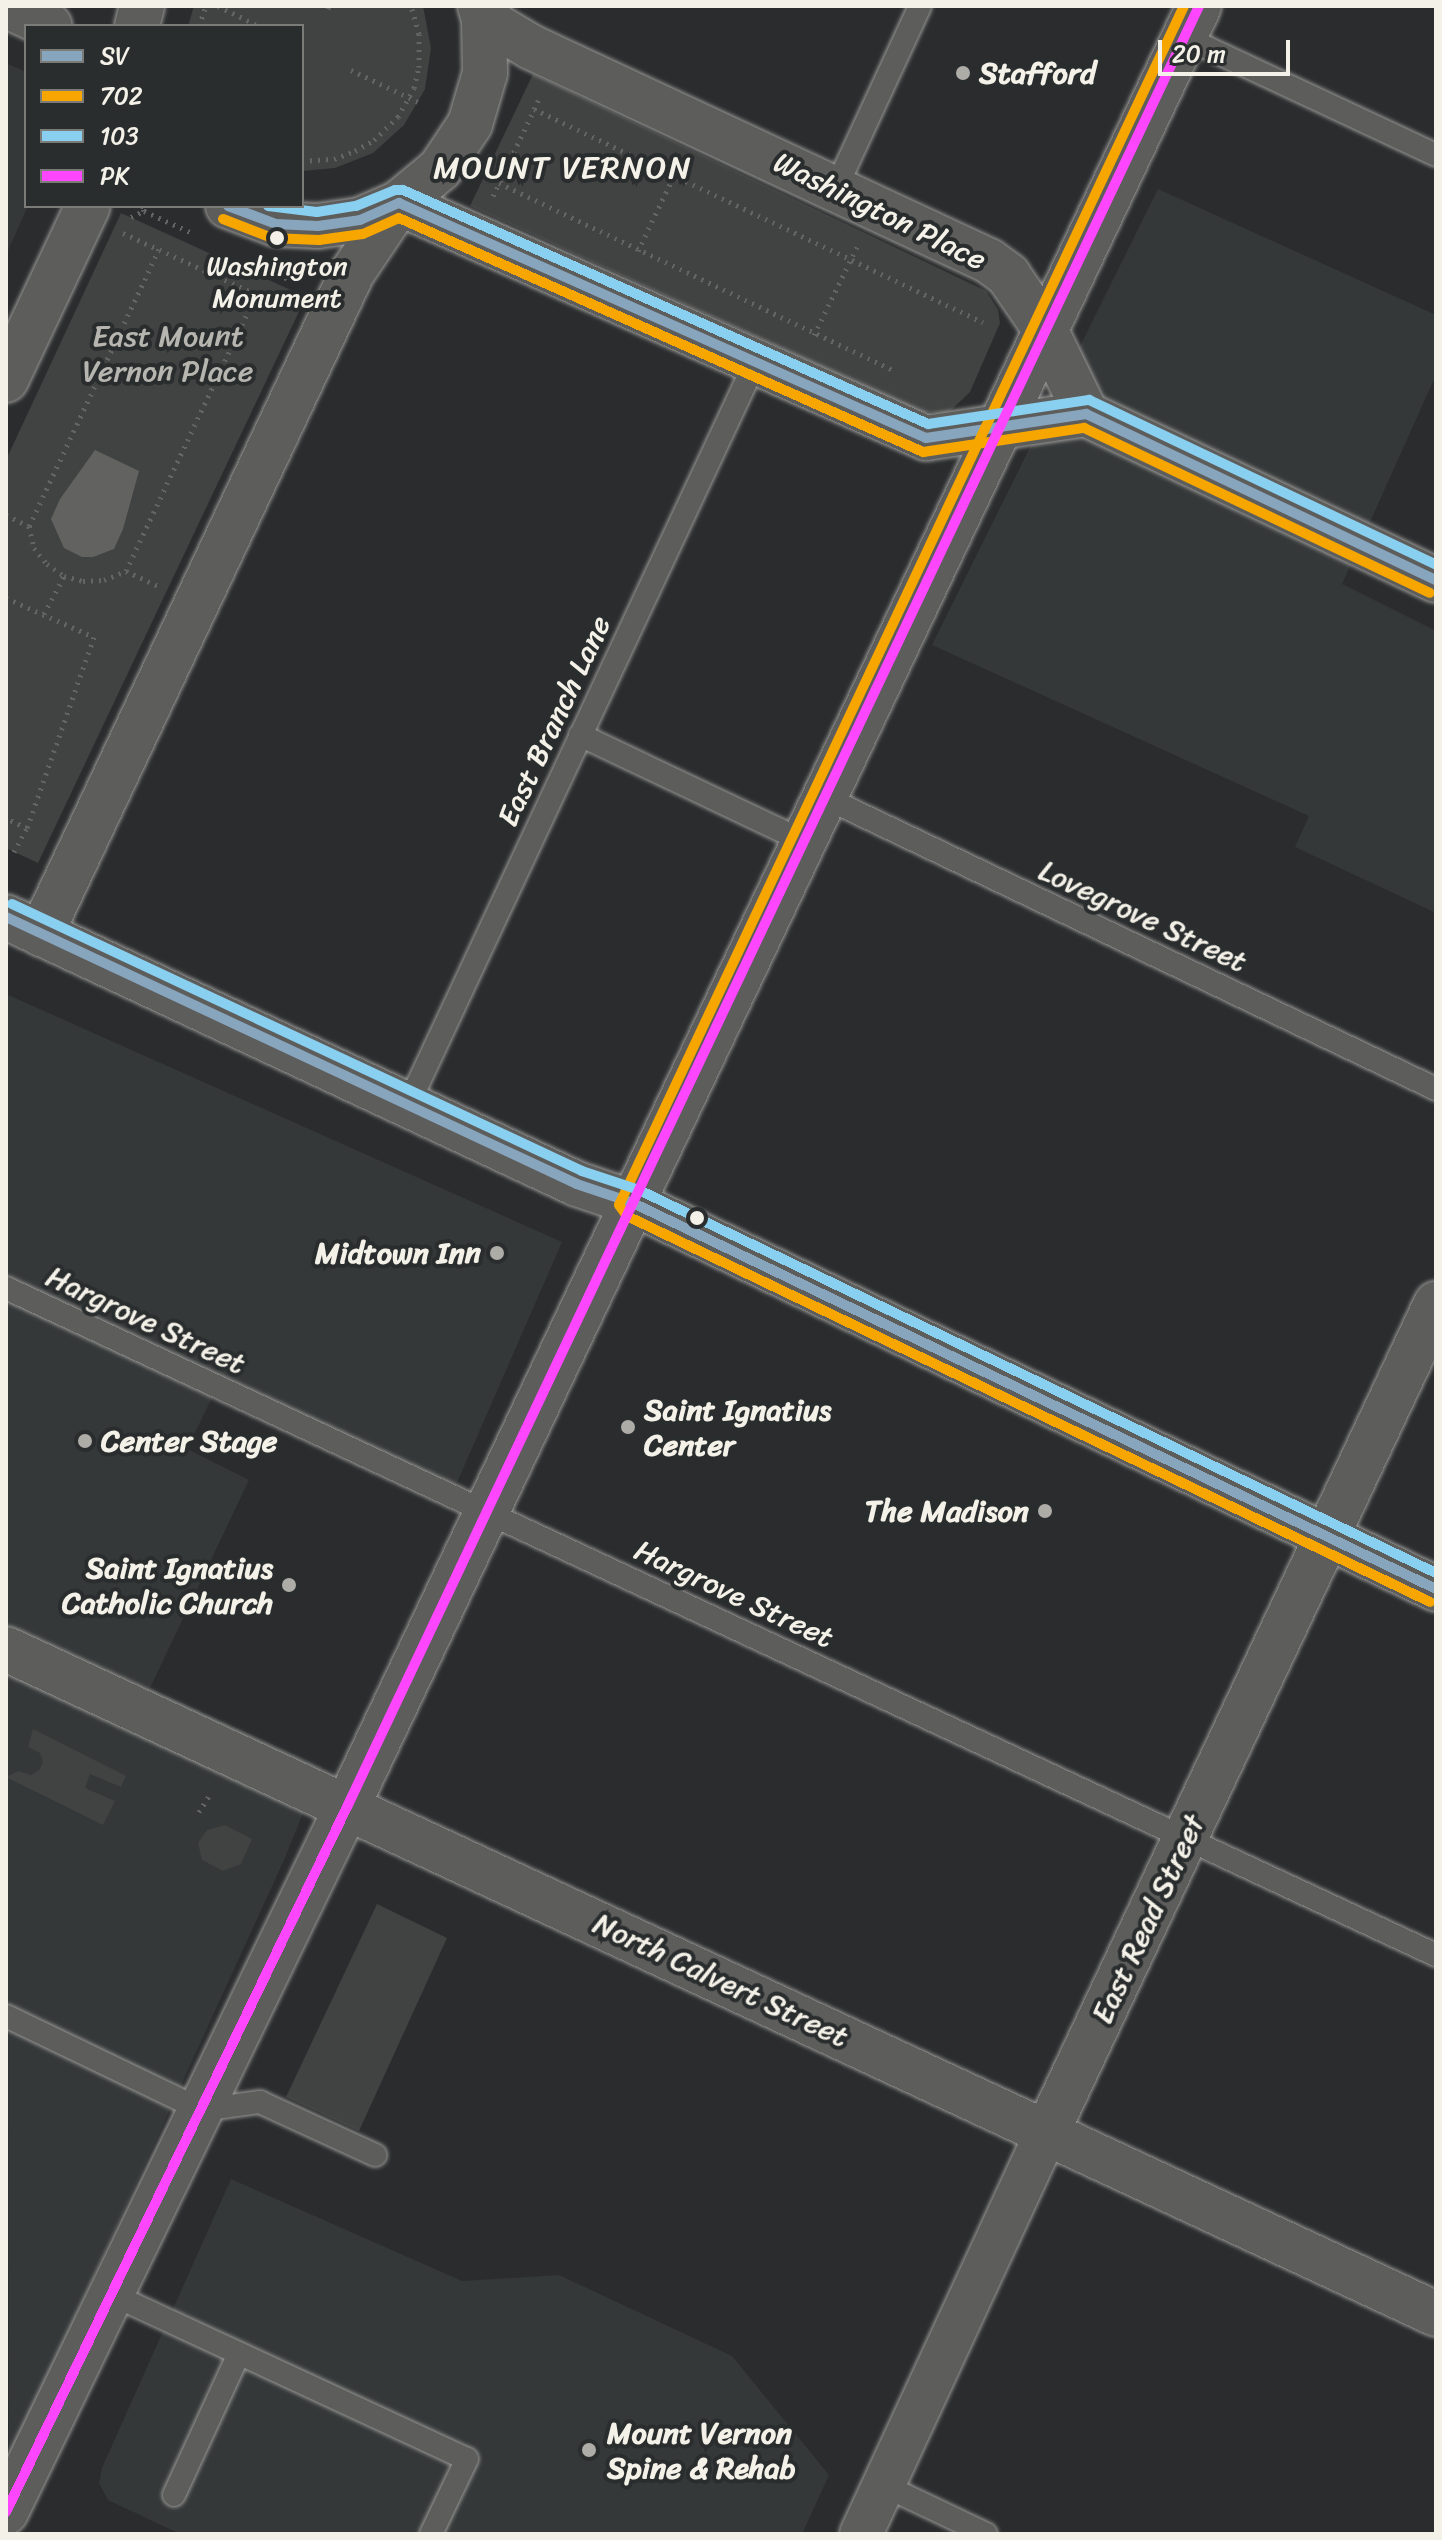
<!DOCTYPE html>
<style>
body{margin:0}
#map{position:relative;width:1442px;height:2540px;overflow:hidden;background:#2b2c2d;font-family:Sriracha,sans-serif}
div>[style]{position:absolute}
.built>*{inset:0;background:#353838}
.green>*{inset:0;background:#414242}
.water>*{inset:0;background:#626361}
.path>*{height:5px;margin-top:-2.5px;transform-origin:0;background:repeating-linear-gradient(90deg,#646464 0 2px,transparent 0 8px)}
.roads{filter:drop-shadow(0 0 2px #979796) drop-shadow(0 0 2px #979796)}
.service>*{height:22px;margin:-11px;padding:0 11px;transform-origin:11px;border-radius:11px;background:#5d5d5c}
.minor>*{height:42px;margin:-21px;padding:0 21px;transform-origin:21px;border-radius:21px;background:#5d5d5c}
.tertiary>*{height:44px;margin:-22px;padding:0 22px;transform-origin:22px;border-radius:22px;background:#5d5d5c}
.secondary>*{height:44px;margin:-22px;padding:0 22px;transform-origin:22px;border-radius:22px;background:#5d5d5c}
.primary>*{height:44px;margin:-22px;padding:0 22px;transform-origin:22px;border-radius:22px;background:#5d5d5c}
.bus-1>*{height:10px;margin:-5px;padding:0 5px;transform-origin:5px;border-radius:5px;background:#88a5be}
.bus-2>*{height:10px;margin:-5px;padding:0 5px;transform-origin:5px;border-radius:5px;background:#f7a600}
.bus-3>*{height:10px;margin:-5px;padding:0 5px;transform-origin:5px;border-radius:5px;background:#89cff0}
.bus-4>*{height:10px;margin:-5px;padding:0 5px;transform-origin:5px;border-radius:5px;background:#ff46ff}
.dots>*{width:22px;height:22px;translate:-50% -50%;box-sizing:border-box;border:4px solid #2a2d2e;border-radius:50%}
span{translate:-50% -50%;white-space:nowrap;text-align:center;line-height:1.15;-webkit-text-stroke:8px #2a2d2e;paint-order:stroke}
.bus-label{font-size:28px;color:#f4f1e8}
.poi-label{font-size:30px;color:#f4f1e8;font-weight:700}
.left{translate:0 -50%;text-align:left}
.right{translate:-100% -50%;text-align:right}
.street-label{font-size:30px;color:#f4f1e8}
.park-label{font-size:30px;color:#b6b5af}
.neighbourhood-label{font-size:32px;color:#f4f1e8;letter-spacing:2px}
.frame{position:absolute;inset:0;border:8px solid #f4f1e8;pointer-events:none}
.legend{position:absolute;left:24px;top:24px;width:280px;height:184px;box-sizing:border-box;background:#2a2d2e;border:2px solid #7b7b78;margin:0;padding:10px 14px;list-style:none;font-size:24px;color:#f4f1e8}
.legend li{display:flex;align-items:center;gap:16px;height:40px}
.legend b{width:40px;border:2px solid #7b7b78}
.scale{position:absolute;left:1158px;top:40px;width:132px;height:36px;box-sizing:border-box;border:4px solid #f4f1e8;border-top:0;padding-left:10px;font-size:24px;line-height:28px;white-space:nowrap;color:#f4f1e8;-webkit-text-stroke:6px #2a2d2e;paint-order:stroke}
</style>
<div id="map">
<div class="built">
<i style="clip-path:polygon(6px 63px,26px 72px,28px 206px,6px 255px)"></i>
<i style="clip-path:polygon(1158px 189px,1436px 315px,1436px 375px,1342px 584px,1436px 631px,1436px 913px,1295px 847px,1309px 816px,932px 645px)"></i>
<i style="clip-path:polygon(6px 994px,562px 1242px,452px 1494px,218px 1385px,187px 1449px,249px 1480px,150px 1688px,322px 1767px,284px 1860px,9px 2461px)"></i>
<i style="clip-path:polygon(231px 2179px,462px 2281px,559px 2275px,732px 2356px,829px 2475px,802px 2534px,180px 2534px,108px 2500px,99px 2483px,102px 2468px)"></i>
</div>
<div class="green">
<i style="clip-path:polygon(194px 6px,423px 6px,431px 48px,425px 89px,404px 125px,373px 153px,335px 168px,302px 171px,302px 26px,188px 26px)"></i>
<i style="clip-path:polygon(533px 74px,986px 291px,998px 310px,1000px 323px,970px 392px,948px 413px,922px 412px,470px 206px)"></i>
<i style="clip-path:polygon(121px 213px,304px 296px,304px 301px,38px 863px,6px 848px,6px 460px)"></i>
<i style="clip-path:polygon(33px 1729px,126px 1776px,121px 1787px,90px 1774px,85px 1788px,115px 1801px,103px 1825px,6px 1777px,18px 1771px,31px 1775px,39px 1770px,43px 1762px,40px 1753px,28px 1747px)"></i>
<i style="clip-path:polygon(225px 1825px,252px 1839px,241px 1864px,223px 1871px,202px 1860px,198px 1843px,207px 1830px)"></i>
<i style="clip-path:polygon(377px 1904px,447px 1938px,359px 2131px,286px 2097px)"></i>
</div>
<div class="water">
<i style="clip-path:polygon(95px 450px,139px 471px,123px 529px,114px 549px,93px 557px,82px 557px,64px 548px,51px 519px,60px 499px)"></i>
</div>
<div class="path">
<i style="left:218px;top:6px;width:46px;rotate:26deg"></i>
<i style="left:328px;top:9px;width:3px;rotate:-72deg"></i>
<i style="left:199px;top:26px;width:21px;rotate:-71deg"></i>
<i style="left:351px;top:70px;width:74px;rotate:25.5deg"></i>
<i style="left:534px;top:109px;width:497px;rotate:25.4deg"></i>
<i style="left:302px;top:161px;width:32px;rotate:-4deg"></i>
<i style="left:334px;top:159px;width:22px;rotate:-21deg"></i>
<i style="left:355px;top:151px;width:22px;rotate:-30deg"></i>
<i style="left:374px;top:140px;width:33px;rotate:-44deg"></i>
<i style="left:398px;top:117px;width:33px;rotate:-61deg"></i>
<i style="left:414px;top:88px;width:22px;rotate:-77deg"></i>
<i style="left:419px;top:67px;width:33px;rotate:-90deg"></i>
<i style="left:419px;top:34px;width:29px;rotate:-106deg"></i>
<i style="left:499px;top:183px;width:435px;rotate:25.4deg"></i>
<i style="left:493px;top:196px;width:110px;rotate:-64.6deg"></i>
<i style="left:131px;top:217px;width:14px;rotate:-25deg"></i>
<i style="left:144px;top:211px;width:5px;rotate:-101deg"></i>
<i style="left:143px;top:206px;width:5px;rotate:79deg"></i>
<i style="left:144px;top:211px;width:51px;rotate:24.5deg"></i>
<i style="left:123px;top:233px;width:182px;rotate:24.7deg"></i>
<i style="left:159px;top:249px;width:306px;rotate:115.1deg"></i>
<i style="left:29px;top:526px;width:23px;rotate:77deg"></i>
<i style="left:34px;top:548px;width:21px;rotate:51deg"></i>
<i style="left:47px;top:564px;width:21px;rotate:35deg"></i>
<i style="left:64px;top:576px;width:20px;rotate:15deg"></i>
<i style="left:83px;top:581px;width:21px;rotate:-3deg"></i>
<i style="left:104px;top:580px;width:24px;rotate:-22deg"></i>
<i style="left:126px;top:571px;width:305px;rotate:-64.8deg"></i>
<i style="left:638px;top:251px;width:98px;rotate:-64.5deg"></i>
<i style="left:271px;top:270px;width:24px;rotate:28deg"></i>
<i style="left:292px;top:281px;width:6px;rotate:-18deg"></i>
<i style="left:814px;top:335px;width:98px;rotate:-64deg"></i>
<i style="left:6px;top:515px;width:25px;rotate:26deg"></i>
<i style="left:126px;top:571px;width:35px;rotate:25deg"></i>
<i style="left:6px;top:598px;width:96px;rotate:23.9deg"></i>
<i style="left:94px;top:637px;width:202px;rotate:109.3deg"></i>
<i style="left:27px;top:828px;width:23px;rotate:-155deg"></i>
<i style="left:44px;top:614px;width:43px;rotate:-62.2deg"></i>
<i style="left:14px;top:852px;width:27px;rotate:-62deg"></i>
<i style="left:199px;top:1812px;width:19px;rotate:-58deg"></i>
</div>
<div class="roads">
<div class="service">
<i style="left:1184px;top:37px;width:278px;rotate:25.1deg"></i>
<i style="left:836px;top:188px;width:200px;rotate:-65.2deg"></i>
<i style="left:580px;top:735px;width:247px;rotate:25.4deg"></i>
<i style="left:824px;top:797px;width:678px;rotate:25.51deg"></i>
<i style="left:408px;top:1105px;width:819px;rotate:-64.94deg"></i>
<i style="left:6px;top:1288px;width:1578px;rotate:25.01deg"></i>
<i style="left:6px;top:2016px;width:216px;rotate:25.7deg"></i>
<i style="left:201px;top:2110px;width:60px;rotate:-7.7deg"></i>
<i style="left:260px;top:2102px;width:127px;rotate:24.7deg"></i>
<i style="left:111px;top:2294px;width:392px;rotate:24.9deg"></i>
<i style="left:467px;top:2459px;width:83px;rotate:115.6deg"></i>
<i style="left:883px;top:2485px;width:114px;rotate:25.4deg"></i>
<i style="left:174px;top:2495px;width:155px;rotate:-65.3deg"></i>
</div>
<div class="minor">
<i style="left:861px;top:2534px;width:445px;rotate:-65.2deg"></i>
</div>
<div class="tertiary">
<i style="left:137px;top:26px;width:21px;rotate:-76deg"></i>
<i style="left:6px;top:380px;width:192px;rotate:-64.8deg"></i>
<i style="left:41px;top:934px;width:731px;rotate:-64.8deg"></i>
<i style="left:352px;top:273px;width:84px;rotate:-56.1deg"></i>
<i style="left:399px;top:203px;width:53px;rotate:-39.7deg"></i>
<i style="left:440px;top:169px;width:54px;rotate:-56.3deg"></i>
<i style="left:470px;top:124px;width:53px;rotate:-73.6deg"></i>
<i style="left:485px;top:73px;width:54px;rotate:-91.1deg"></i>
<i style="left:484px;top:19px;width:14px;rotate:-73deg"></i>
<i style="left:1048px;top:2130px;width:913px;rotate:-64.84deg"></i>
</div>
<div class="secondary">
<i style="left:7px;top:6px;width:47px;rotate:24.9deg"></i>
<i style="left:480px;top:6px;width:14px;rotate:73deg"></i>
<i style="left:484px;top:19px;width:55px;rotate:30.8deg"></i>
<i style="left:531px;top:47px;width:506px;rotate:25.04deg"></i>
<i style="left:989px;top:261px;width:24px;rotate:36deg"></i>
<i style="left:1008px;top:275px;width:65px;rotate:55.6deg"></i>
<i style="left:1045px;top:329px;width:94px;rotate:64.2deg"></i>
<i style="left:228px;top:206px;width:51px;rotate:20.6deg"></i>
<i style="left:276px;top:224px;width:42px;rotate:2.7deg"></i>
<i style="left:318px;top:226px;width:42px;rotate:-8.1deg"></i>
<i style="left:360px;top:220px;width:43px;rotate:-23.6deg"></i>
<i style="left:399px;top:203px;width:577px;rotate:24.03deg"></i>
<i style="left:926px;top:438px;width:162px;rotate:-8.5deg"></i>
<i style="left:1086px;top:414px;width:387px;rotate:25.4deg"></i>
<i style="left:6px;top:2512px;width:783px;rotate:-64.19deg"></i>
<i style="left:347px;top:1807px;width:1992px;rotate:-64.68deg"></i>
</div>
<div class="primary">
<i style="left:6px;top:917px;width:630px;rotate:25.06deg"></i>
<i style="left:577px;top:1184px;width:59px;rotate:18.7deg"></i>
<i style="left:633px;top:1203px;width:891px;rotate:25.67deg"></i>
<i style="left:6px;top:1649px;width:1577px;rotate:24.94deg"></i>
</div>
</div>
<div class="bus-1">
<i style="left:228px;top:206px;width:51px;rotate:20.6deg"></i>
<i style="left:276px;top:224px;width:42px;rotate:2.7deg"></i>
<i style="left:318px;top:226px;width:42px;rotate:-8.1deg"></i>
<i style="left:360px;top:220px;width:43px;rotate:-23.6deg"></i>
<i style="left:399px;top:203px;width:577px;rotate:24.03deg"></i>
<i style="left:926px;top:438px;width:162px;rotate:-8.5deg"></i>
<i style="left:1086px;top:414px;width:387px;rotate:25.4deg"></i>
<i style="left:6px;top:917px;width:630px;rotate:25.06deg"></i>
<i style="left:577px;top:1184px;width:59px;rotate:18.7deg"></i>
<i style="left:633px;top:1203px;width:891px;rotate:25.67deg"></i>
</div>
<div class="bus-2">
<i style="left:1184px;top:6px;width:1325px;rotate:115.23deg"></i>
<i style="left:619px;top:1205px;width:14px;rotate:54deg"></i>
<i style="left:627px;top:1216px;width:891px;rotate:25.67deg"></i>
<i style="left:223px;top:219px;width:53px;rotate:21.2deg"></i>
<i style="left:272px;top:238px;width:47px;rotate:2.4deg"></i>
<i style="left:319px;top:240px;width:44px;rotate:-7.8deg"></i>
<i style="left:363px;top:234px;width:39px;rotate:-24deg"></i>
<i style="left:399px;top:218px;width:574px;rotate:24.06deg"></i>
<i style="left:923px;top:452px;width:163px;rotate:-8.5deg"></i>
<i style="left:1084px;top:428px;width:383px;rotate:25.5deg"></i>
</div>
<div class="bus-3">
<i style="left:268px;top:206px;width:49px;rotate:7deg"></i>
<i style="left:317px;top:212px;width:39px;rotate:-9deg"></i>
<i style="left:356px;top:206px;width:42px;rotate:-22.3deg"></i>
<i style="left:395px;top:190px;width:8px"></i>
<i style="left:403px;top:190px;width:575px;rotate:24.02deg"></i>
<i style="left:928px;top:424px;width:163px;rotate:-8.5deg"></i>
<i style="left:1089px;top:400px;width:384px;rotate:25.4deg"></i>
<i style="left:12px;top:904px;width:629px;rotate:25.1deg"></i>
<i style="left:582px;top:1171px;width:60px;rotate:18.4deg"></i>
<i style="left:639px;top:1190px;width:884px;rotate:25.67deg"></i>
</div>
<div class="bus-4">
<i style="left:6px;top:2512px;width:783px;rotate:-64.19deg"></i>
<i style="left:347px;top:1807px;width:1992px;rotate:-64.68deg"></i>
</div>
<div class="dots">
<i style="left:963px;top:73px;background:#aeaca7"></i>
<i style="left:277px;top:238px;background:#f4f1e8"></i>
<i style="left:697px;top:1218px;background:#f4f1e8"></i>
<i style="left:497px;top:1253px;background:#aeaca7"></i>
<i style="left:628px;top:1427px;background:#aeaca7"></i>
<i style="left:85px;top:1441px;background:#aeaca7"></i>
<i style="left:1045px;top:1511px;background:#aeaca7"></i>
<i style="left:289px;top:1585px;background:#aeaca7"></i>
<i style="left:589px;top:2450px;background:#aeaca7"></i>
</div>
<div class="bus-label">
<span style="left:277px;top:282px">Washington<br>Monument</span>
</div>
<div class="poi-label">
<span class="left" style="left:979px;top:73px">Stafford</span>
<span class="right" style="left:481px;top:1253px">Midtown Inn</span>
<span class="left" style="left:644px;top:1427px">Saint Ignatius<br>Center</span>
<span class="left" style="left:101px;top:1441px">Center Stage</span>
<span class="right" style="left:1029px;top:1511px">The Madison</span>
<span class="right" style="left:273px;top:1585px">Saint Ignatius<br>Catholic Church</span>
<span class="left" style="left:607px;top:2450px">Mount Vernon<br>Spine &amp; Rehab</span>
</div>
<div class="street-label">
<span style="left:880px;top:211px;rotate:26deg">Washington Place</span>
<span style="left:554px;top:721px;rotate:-65deg">East Branch Lane</span>
<span style="left:1143px;top:916px;rotate:25deg">Lovegrove Street</span>
<span style="left:146px;top:1320px;rotate:25deg">Hargrove Street</span>
<span style="left:734px;top:1594px;rotate:25deg">Hargrove Street</span>
<span style="left:1148px;top:1919px;rotate:-65deg">East Read Street</span>
<span style="left:721px;top:1980px;rotate:25deg">North Calvert Street</span>
</div>
<div class="park-label">
<span style="left:168px;top:353px">East Mount<br>Vernon Place</span>
</div>
<div class="neighbourhood-label">
<span style="left:563px;top:168px">MOUNT VERNON</span>
</div>
<div class="frame"></div>
<ul class="legend">
<li><b style="height:10px;background:#88a5be"></b>SV</li>
<li><b style="height:10px;background:#f7a600"></b>702</li>
<li><b style="height:10px;background:#89cff0"></b>103</li>
<li><b style="height:10px;background:#ff46ff"></b>PK</li>
</ul>
<div class="scale">20 m</div>
</div>
